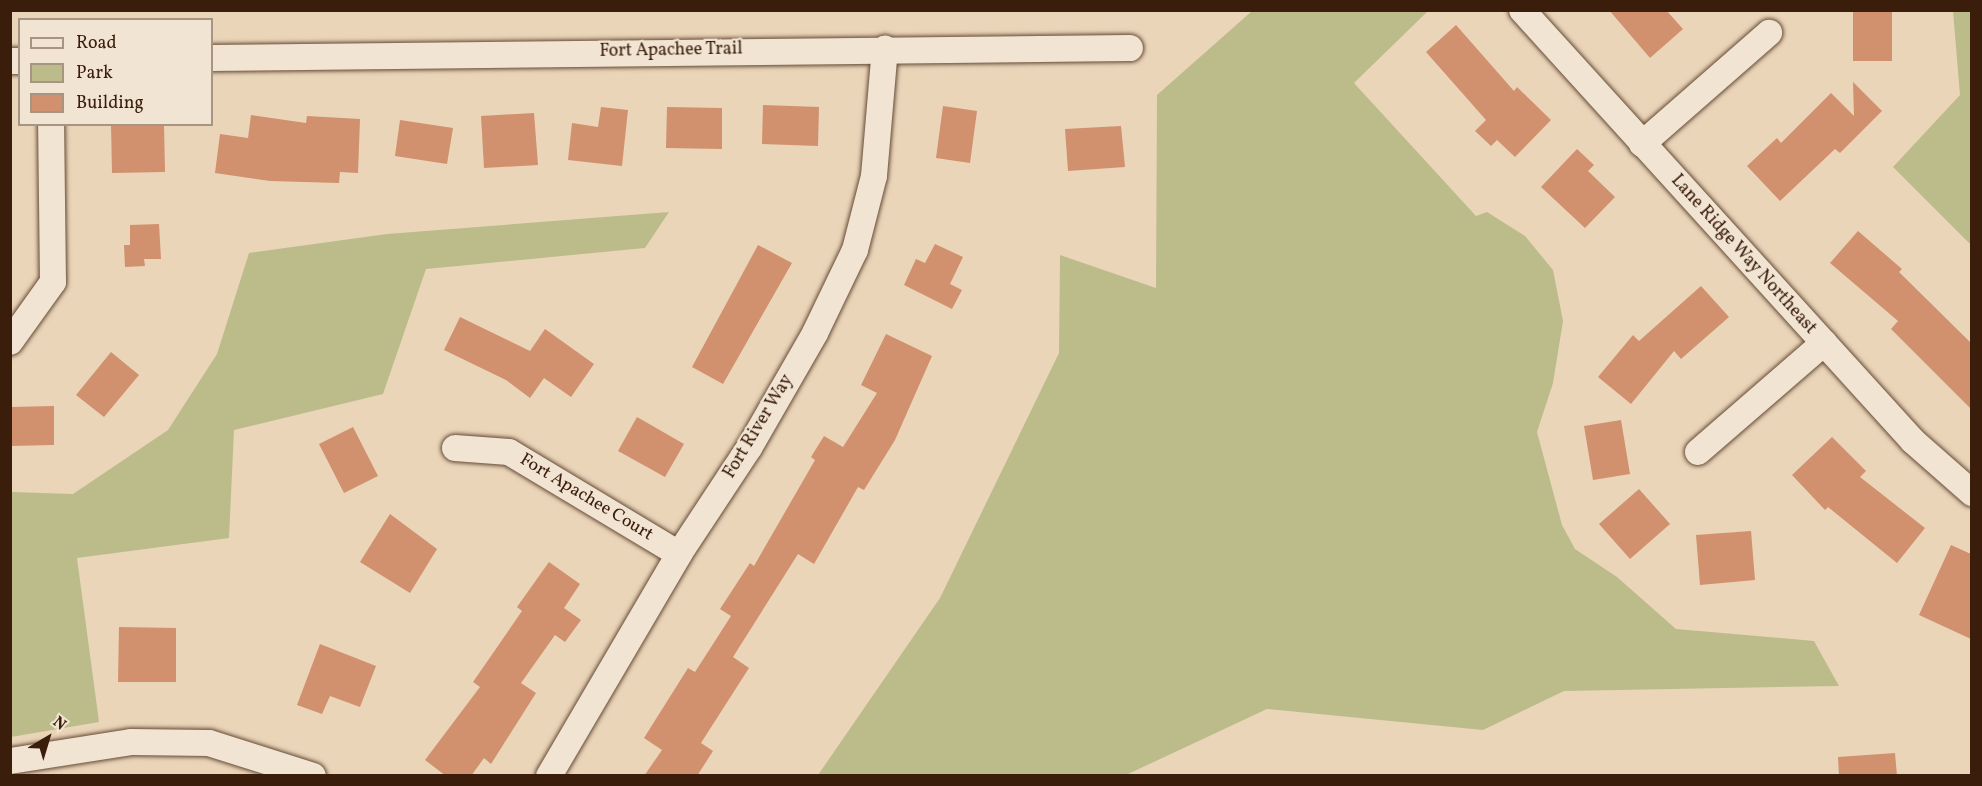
<!DOCTYPE html>
<style>
body{margin:0}
#map{position:relative;width:1982px;height:786px;overflow:hidden;background:#ead5b9;font-family:Vollkorn,serif}
div>[style]{position:absolute}
.green>*{inset:0;background:#bcbc8b}
.building>*{inset:0;background:#d1906e}
.roads{filter:drop-shadow(0 0 2px #664b36) drop-shadow(0 0 2px #664b36)}
.street>*{height:26px;margin:-13px;padding:0 13px;transform-origin:13px;border-radius:13px;background:#f1e4d2}
span{translate:-50% -50%;white-space:nowrap;text-align:center;line-height:1.15;-webkit-text-stroke:4.5px #f1e4d2;paint-order:stroke}
.street-label{font-size:18px;color:#3a1d0a}
.frame{position:absolute;inset:0;border:12px solid #3a1d0a;pointer-events:none}
.legend{position:absolute;left:18px;top:18px;width:195px;height:108px;box-sizing:border-box;background:#f1e4d2;border:2px solid #a89482;margin:0;padding:8px 10px;list-style:none;font-size:18px;color:#3a1d0a}
.legend li{display:flex;align-items:center;gap:12px;height:30px}
.legend b{width:30px;border:2px solid #a89482}
.north{position:absolute;left:18px;top:708px;width:60px;height:60px;-webkit-text-stroke:4px #f1e4d2;paint-order:stroke;rotate:38deg;font-size:16px;font-weight:700;line-height:24px;text-align:center;color:#3a1d0a}
.north::after{content:'';display:block;margin:auto;width:21px;height:27px;background:#3a1d0a;clip-path:polygon(50% 0,100% 100%,50% 72%,0 100%)}
</style>
<div id="map">
<div class="green">
<i style="clip-path:polygon(1252px 11px,1428px 11px,1354px 83px,1476px 216px,1487px 212px,1525px 236px,1553px 270px,1563px 321px,1553px 383px,1537px 432px,1562px 525px,1575px 549px,1617px 577px,1676px 629px,1814px 641px,1839px 686px,1564px 691px,1483px 730px,1267px 709px,1126px 775px,818px 775px,940px 598px,1059px 353px,1060px 255px,1156px 288px,1157px 95px)"></i>
<i style="clip-path:polygon(1953px 11px,1971px 11px,1971px 245px,1893px 167px,1960px 95px)"></i>
<i style="clip-path:polygon(669px 212px,645px 248px,426px 269px,383px 394px,234px 430px,229px 538px,77px 558px,99px 722px,11px 737px,11px 492px,73px 494px,168px 430px,217px 354px,249px 253px,387px 234px)"></i>
</div>
<div class="building">
<i style="clip-path:polygon(1609px 10px,1666px 10px,1683px 29px,1650px 58px)"></i>
<i style="clip-path:polygon(1853px 10px,1892px 10px,1892px 61px,1853px 61px)"></i>
<i style="clip-path:polygon(1456px 25px,1514px 91px,1517px 87px,1551px 120px,1515px 157px,1497px 140px,1491px 146px,1475px 131px,1486px 120px,1426px 52px)"></i>
<i style="clip-path:polygon(1853px 82px,1882px 111px,1840px 153px,1835px 149px,1780px 201px,1747px 166px,1777px 138px,1781px 143px,1831px 93px,1854px 116px)"></i>
<i style="clip-path:polygon(763px 105px,819px 107px,818px 146px,762px 144px)"></i>
<i style="clip-path:polygon(943px 106px,977px 111px,970px 163px,936px 158px)"></i>
<i style="clip-path:polygon(601px 107px,628px 110px,622px 166px,568px 160px,572px 123px,598px 127px)"></i>
<i style="clip-path:polygon(667px 107px,722px 108px,722px 149px,666px 148px)"></i>
<i style="clip-path:polygon(534px 113px,538px 165px,484px 168px,481px 116px)"></i>
<i style="clip-path:polygon(251px 115px,306px 123px,307px 116px,360px 119px,358px 173px,340px 172px,339px 183px,270px 181px,215px 173px,220px 134px,248px 138px)"></i>
<i style="clip-path:polygon(400px 120px,453px 128px,447px 164px,395px 156px)"></i>
<i style="clip-path:polygon(111px 124px,164px 124px,165px 172px,112px 173px)"></i>
<i style="clip-path:polygon(1121px 126px,1125px 167px,1068px 171px,1065px 129px)"></i>
<i style="clip-path:polygon(1577px 149px,1594px 165px,1588px 171px,1615px 197px,1585px 228px,1541px 187px)"></i>
<i style="clip-path:polygon(159px 224px,161px 259px,144px 259px,145px 266px,125px 267px,124px 245px,130px 245px,130px 225px)"></i>
<i style="clip-path:polygon(1858px 231px,1902px 269px,1899px 272px,1971px 343px,1971px 409px,1891px 329px,1898px 321px,1830px 263px)"></i>
<i style="clip-path:polygon(935px 244px,963px 257px,950px 284px,962px 290px,952px 309px,904px 285px,916px 259px,925px 263px)"></i>
<i style="clip-path:polygon(758px 245px,792px 263px,723px 384px,692px 367px)"></i>
<i style="clip-path:polygon(1701px 286px,1729px 317px,1681px 359px,1674px 351px,1631px 404px,1598px 377px,1633px 335px,1639px 341px)"></i>
<i style="clip-path:polygon(460px 317px,530px 351px,545px 329px,594px 364px,571px 397px,544px 378px,530px 398px,506px 380px,444px 350px)"></i>
<i style="clip-path:polygon(886px 334px,932px 356px,895px 440px,864px 490px,858px 487px,814px 564px,798px 554px,733px 657px,749px 668px,701px 743px,713px 751px,697px 776px,644px 776px,662px 750px,644px 738px,688px 668px,695px 672px,731px 616px,720px 609px,750px 563px,754px 566px,815px 460px,811px 457px,824px 436px,843px 447px,877px 393px,861px 385px)"></i>
<i style="clip-path:polygon(111px 352px,139px 375px,104px 417px,76px 395px)"></i>
<i style="clip-path:polygon(54px 406px,54px 445px,10px 446px,10px 407px)"></i>
<i style="clip-path:polygon(637px 417px,684px 444px,665px 477px,618px 451px)"></i>
<i style="clip-path:polygon(1621px 420px,1630px 474px,1593px 480px,1584px 426px)"></i>
<i style="clip-path:polygon(353px 427px,378px 476px,344px 493px,319px 444px)"></i>
<i style="clip-path:polygon(1832px 437px,1866px 471px,1860px 477px,1925px 528px,1897px 563px,1828px 507px,1825px 510px,1792px 475px)"></i>
<i style="clip-path:polygon(1639px 489px,1670px 524px,1630px 559px,1599px 524px)"></i>
<i style="clip-path:polygon(390px 514px,437px 549px,410px 593px,360px 562px)"></i>
<i style="clip-path:polygon(1751px 531px,1755px 580px,1700px 585px,1696px 535px)"></i>
<i style="clip-path:polygon(1951px 545px,1971px 554px,1971px 639px,1919px 615px)"></i>
<i style="clip-path:polygon(549px 562px,580px 584px,564px 608px,581px 620px,565px 642px,555px 635px,521px 683px,536px 693px,491px 764px,484px 758px,471px 776px,446px 776px,425px 760px,480px 687px,473px 682px,522px 611px,517px 607px)"></i>
<i style="clip-path:polygon(119px 627px,176px 628px,176px 682px,118px 682px)"></i>
<i style="clip-path:polygon(320px 644px,376px 666px,360px 707px,330px 696px,322px 714px,297px 705px)"></i>
<i style="clip-path:polygon(1895px 753px,1897px 776px,1839px 776px,1838px 757px)"></i>
</div>
<div class="roads">
<div class="street">
<i style="left:1522px;top:10px;width:582px;rotate:47.79deg"></i>
<i style="left:1913px;top:441px;width:79px;rotate:41.4deg"></i>
<i style="left:212px;top:58px;width:918px;rotate:-0.62deg"></i>
<i style="left:10px;top:61px;width:10px"></i>
<i style="left:1642px;top:144px;width:169px;rotate:-41.2deg"></i>
<i style="left:10px;top:342px;width:74px;rotate:-54.4deg"></i>
<i style="left:53px;top:282px;width:158px;rotate:-90.7deg"></i>
<i style="left:455px;top:448px;width:54px;rotate:4.2deg"></i>
<i style="left:509px;top:452px;width:198px;rotate:31deg"></i>
<i style="left:1698px;top:452px;width:167px;rotate:-40.9deg"></i>
<i style="left:10px;top:761px;width:122px;rotate:-8.9deg"></i>
<i style="left:131px;top:742px;width:78px;rotate:0.7deg"></i>
<i style="left:209px;top:743px;width:109px;rotate:17.6deg"></i>
<i style="left:549px;top:776px;width:257px;rotate:-59.6deg"></i>
<i style="left:679px;top:554px;width:127px;rotate:-56.6deg"></i>
<i style="left:749px;top:448px;width:133px;rotate:-60.1deg"></i>
<i style="left:815px;top:333px;width:92px;rotate:-64.3deg"></i>
<i style="left:855px;top:250px;width:76px;rotate:-75.6deg"></i>
<i style="left:874px;top:176px;width:128px;rotate:-85.1deg"></i>
</div>
</div>
<div class="street-label">
<span style="left:671px;top:51px;rotate:-1deg">Fort Apachee Trail</span>
<span style="left:1743px;top:255px;rotate:48deg">Lane Ridge Way Northeast</span>
<span style="left:759px;top:427px;rotate:-59deg">Fort River Way</span>
<span style="left:586px;top:498px;rotate:31deg">Fort Apachee Court</span>
</div>
<div class="frame"></div>
<ul class="legend">
<li><b style="height:8px;background:#f1e4d2"></b>Road</li>
<li><b style="height:16px;background:#bcbc8b"></b>Park</li>
<li><b style="height:16px;background:#d1906e"></b>Building</li>
</ul>
<div class="north">N</div>
</div>
